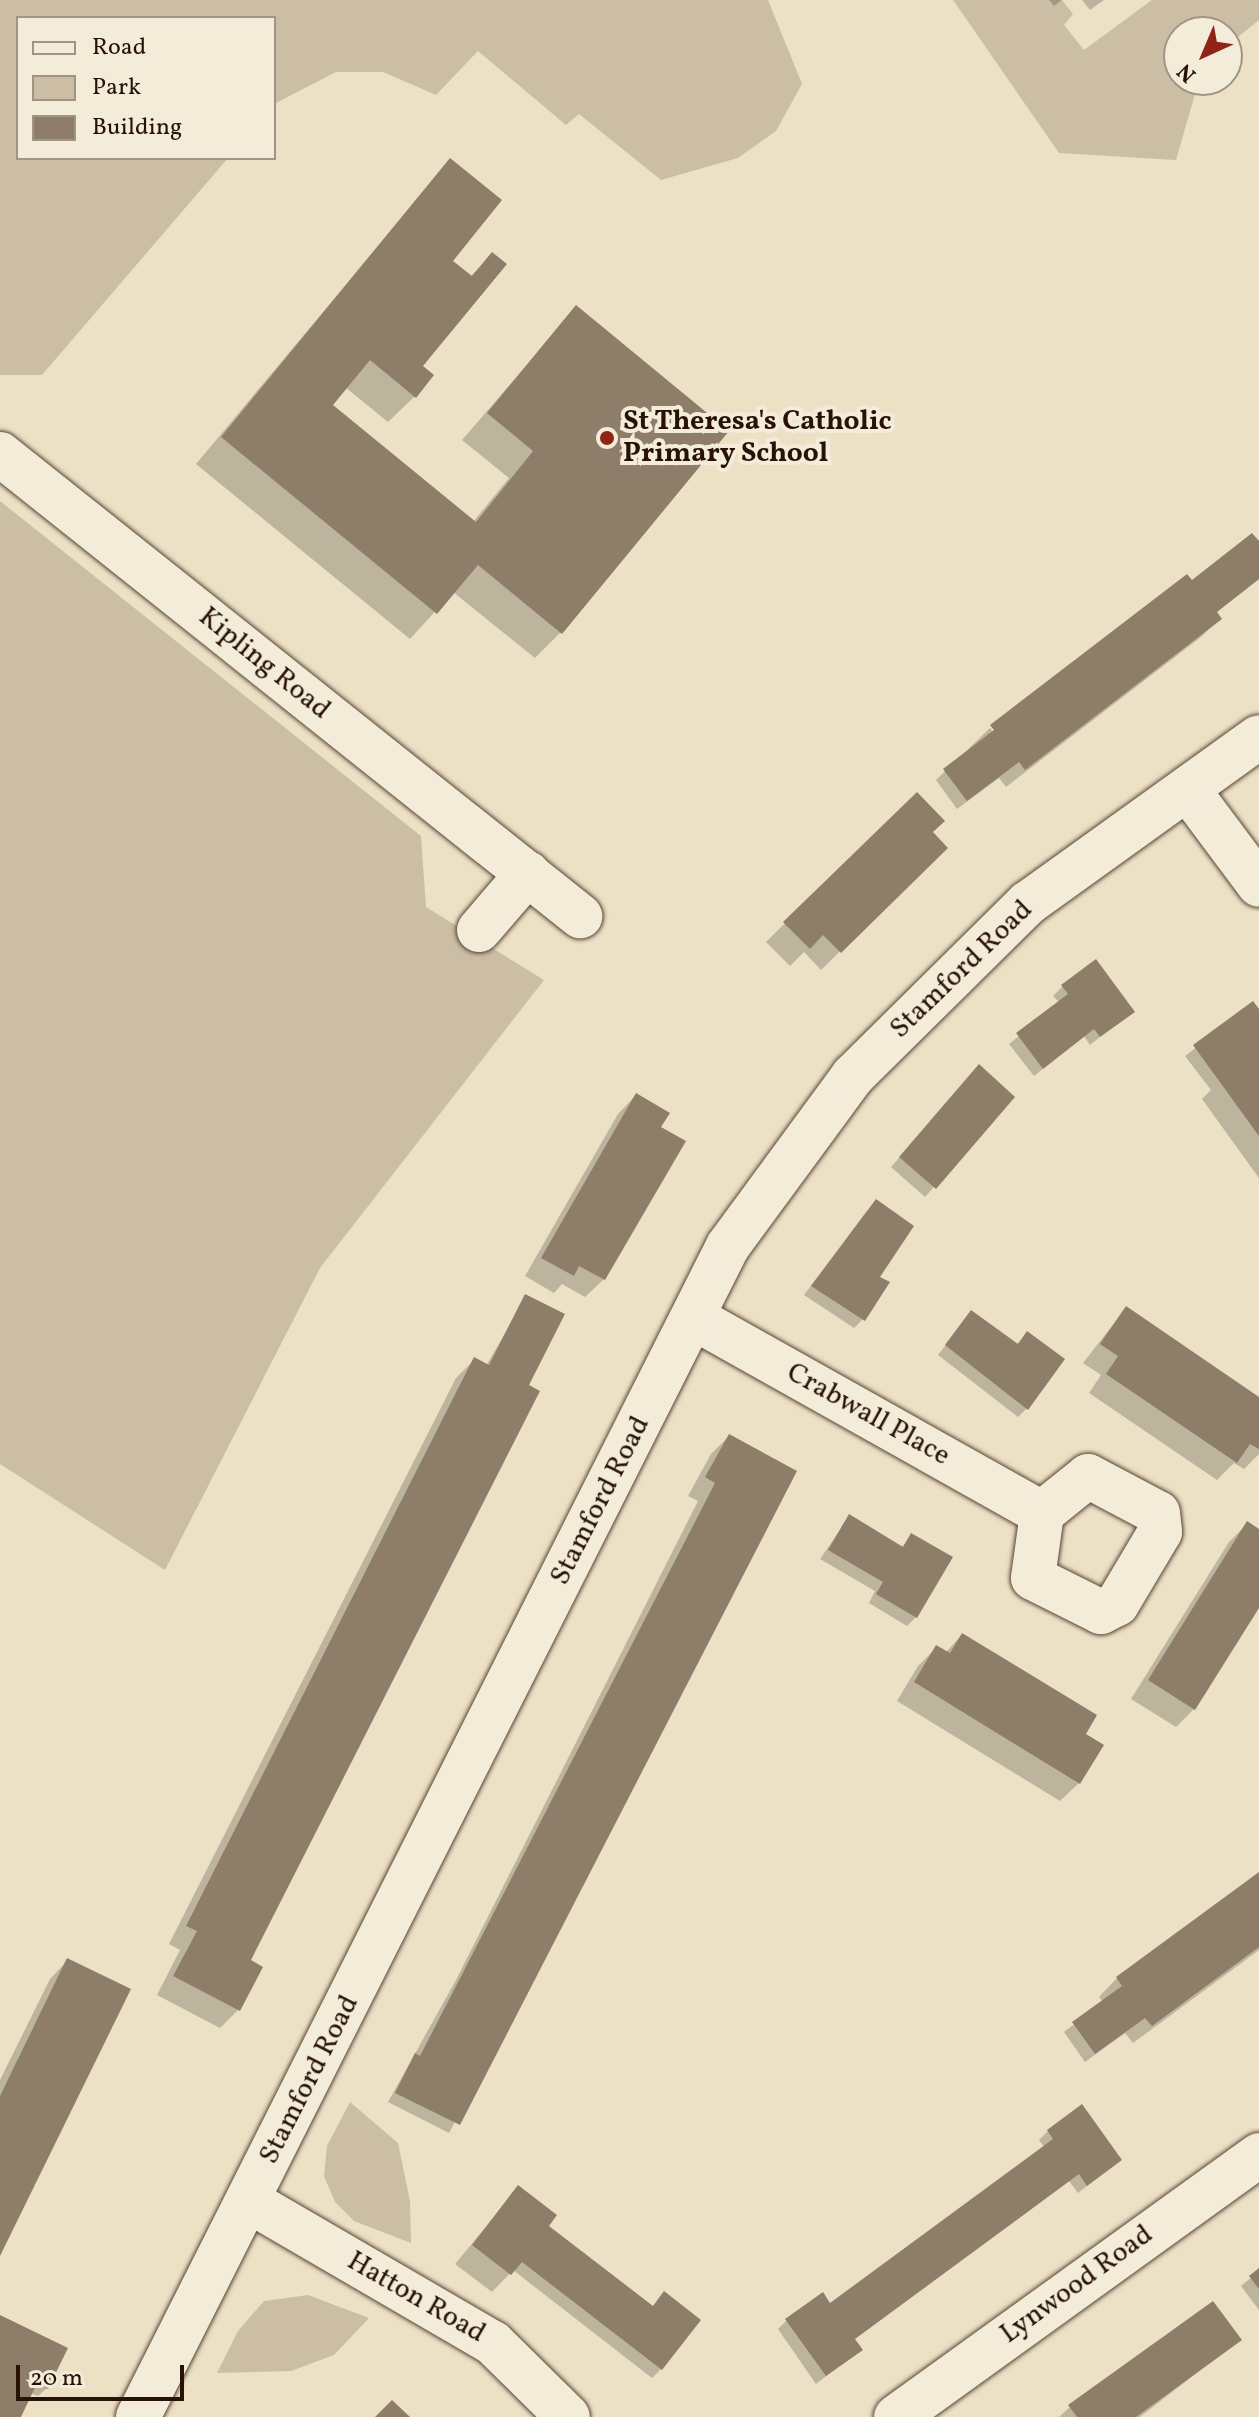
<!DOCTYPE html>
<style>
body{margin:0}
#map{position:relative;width:1259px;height:2417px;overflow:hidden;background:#ece1c5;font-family:Vollkorn,serif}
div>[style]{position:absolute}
.green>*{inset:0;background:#cbbea5}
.shadow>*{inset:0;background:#0003}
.building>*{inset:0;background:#8e7d69}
.roads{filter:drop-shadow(0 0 2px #594536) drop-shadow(0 0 2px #594536)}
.street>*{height:44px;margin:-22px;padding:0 22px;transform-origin:22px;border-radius:22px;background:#f3ecd9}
.dots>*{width:22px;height:22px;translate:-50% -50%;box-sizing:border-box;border:4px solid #f3ecd9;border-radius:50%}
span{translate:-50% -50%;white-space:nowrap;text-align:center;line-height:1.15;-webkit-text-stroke:8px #f3ecd9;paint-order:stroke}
.poi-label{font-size:28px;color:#281106;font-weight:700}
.left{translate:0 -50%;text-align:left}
.street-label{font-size:28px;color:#281106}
.legend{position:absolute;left:16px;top:16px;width:260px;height:144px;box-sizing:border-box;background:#f3ecd9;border:2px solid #a29485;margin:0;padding:10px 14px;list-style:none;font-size:24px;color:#281106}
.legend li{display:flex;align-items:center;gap:16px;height:40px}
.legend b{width:40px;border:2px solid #a29485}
.north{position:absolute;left:1163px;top:16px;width:80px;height:80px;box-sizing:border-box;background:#f3ecd9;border:2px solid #a29485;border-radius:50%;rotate:224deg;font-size:22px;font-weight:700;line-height:32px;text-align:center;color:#281106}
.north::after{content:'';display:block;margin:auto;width:28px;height:36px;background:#8f2418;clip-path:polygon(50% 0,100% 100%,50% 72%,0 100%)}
.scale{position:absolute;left:16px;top:2365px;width:168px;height:36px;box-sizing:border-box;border:4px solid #281106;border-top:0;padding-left:10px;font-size:24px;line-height:28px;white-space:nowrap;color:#281106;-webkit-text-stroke:6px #f3ecd9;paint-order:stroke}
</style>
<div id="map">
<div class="green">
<i style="clip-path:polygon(0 0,768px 0,802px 84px,776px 131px,738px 158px,661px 180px,579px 114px,566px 125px,478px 51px,436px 95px,383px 72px,336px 72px,274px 104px,274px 18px,18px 18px,18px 158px,228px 158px,42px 375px,0 375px)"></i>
<i style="clip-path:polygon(953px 0,1062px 0,1073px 14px,1064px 25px,1084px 50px,1152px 0,1259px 0,1259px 20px,1227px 46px,1227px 32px,1179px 32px,1179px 80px,1199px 80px,1176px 160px,1059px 153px)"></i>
<i style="clip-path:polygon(0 501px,421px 836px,426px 907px,544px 980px,320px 1268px,165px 1570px,0 1464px)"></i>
<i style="clip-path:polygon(350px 2102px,398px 2143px,410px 2201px,411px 2243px,354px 2221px,335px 2202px,324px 2176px,327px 2146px)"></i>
<i style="clip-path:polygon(308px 2295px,369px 2318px,334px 2355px,291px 2371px,217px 2373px,238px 2331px,264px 2301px)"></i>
</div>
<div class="shadow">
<i style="clip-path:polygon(1049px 0,1062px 0,1054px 6px)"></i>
<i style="clip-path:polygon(1082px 0,1104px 0,1090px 10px)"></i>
<i style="clip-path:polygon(450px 160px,450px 261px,470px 277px,492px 255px,421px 366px,415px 396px,388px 422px,345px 387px,330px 405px,473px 522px,509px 478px,462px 440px,576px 308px,561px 632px,535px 658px,453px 592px,410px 639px,196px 464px)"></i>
<i style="clip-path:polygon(1259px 545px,1259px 579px,1215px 613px,1219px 619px,1201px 637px,1006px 787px,999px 778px,957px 809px,936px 780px,990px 728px,993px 732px,1192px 583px)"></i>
<i style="clip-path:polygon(916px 794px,931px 832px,945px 848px,821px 970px,804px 952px,790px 966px,766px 942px)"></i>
<i style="clip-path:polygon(1096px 962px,1132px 1011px,1090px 1045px,1084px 1036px,1034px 1076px,1009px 1044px,1060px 1003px,1053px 996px,1062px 987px)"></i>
<i style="clip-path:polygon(1253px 1004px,1259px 1012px,1259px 1178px,1202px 1099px,1211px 1090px,1185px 1056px)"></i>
<i style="clip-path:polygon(970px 1076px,1013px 1098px,925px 1197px,891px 1167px)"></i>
<i style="clip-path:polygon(636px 1095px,659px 1127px,604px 1279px,585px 1297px,562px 1284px,554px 1293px,525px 1276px,618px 1114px)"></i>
<i style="clip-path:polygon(867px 1211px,863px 1319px,854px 1328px,804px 1295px)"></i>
<i style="clip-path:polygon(526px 1297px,248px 1961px,261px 1968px,238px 2010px,220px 2028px,157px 1995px,180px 1950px,169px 1944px,456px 1378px,474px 1360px,486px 1366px)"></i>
<i style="clip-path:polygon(1126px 1308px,1259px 1399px,1259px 1454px,1244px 1469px,1234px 1463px,1217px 1480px,1089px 1393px,1101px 1375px,1083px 1363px)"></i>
<i style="clip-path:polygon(971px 1313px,1016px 1345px,1027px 1334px,1027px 1408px,1018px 1417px,938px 1355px)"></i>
<i style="clip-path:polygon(729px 1436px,795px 1472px,449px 2133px,388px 2102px,456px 1980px,698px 1501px,688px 1496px,711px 1454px)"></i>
<i style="clip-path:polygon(849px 1517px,901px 1548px,912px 1536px,916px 1617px,907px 1626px,869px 1603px,875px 1591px,820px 1559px)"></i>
<i style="clip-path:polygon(1247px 1524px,1259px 1531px,1259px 1604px,1194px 1709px,1176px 1727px,1131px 1699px,1229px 1542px)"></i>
<i style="clip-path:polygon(962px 1635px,1083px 1735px,1079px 1783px,1060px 1801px,897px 1701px,918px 1666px,936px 1648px,945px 1653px)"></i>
<i style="clip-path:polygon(1259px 1874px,1259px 1950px,1133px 2043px,1125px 2033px,1085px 2062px,1064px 2032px,1103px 2002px,1099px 1997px,1117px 1978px)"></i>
<i style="clip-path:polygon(68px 1960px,0 2251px,0 2080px,50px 1979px)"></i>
<i style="clip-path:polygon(1048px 2131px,1120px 2160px,1078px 2193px,1069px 2181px,853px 2340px,860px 2350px,816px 2384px,778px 2329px,787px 2320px,829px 2306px,1045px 2148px,1039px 2140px)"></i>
<i style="clip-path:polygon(518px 2188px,540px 2234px,652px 2307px,664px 2294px,661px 2369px,652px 2378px,513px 2270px,492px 2292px,455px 2264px)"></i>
<i style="clip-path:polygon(1259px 2271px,1259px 2310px,1241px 2286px)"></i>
<i style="clip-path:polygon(0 2317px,47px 2388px,38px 2396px,30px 2393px,18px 2417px,0 2417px)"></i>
<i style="clip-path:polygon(1239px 2340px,1140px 2417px,1059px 2417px,1070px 2407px)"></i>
</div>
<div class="building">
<i style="clip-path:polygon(450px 158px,502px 200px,453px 261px,472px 276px,492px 252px,507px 264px,423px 366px,434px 375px,416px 398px,370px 360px,333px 405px,476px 522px,533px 451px,487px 413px,576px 305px,729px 431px,562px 634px,478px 565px,437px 614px,221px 437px)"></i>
<i style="clip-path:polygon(1252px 533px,1259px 541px,1259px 579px,1217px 612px,1222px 619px,1025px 770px,1019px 762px,967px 801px,943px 769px,994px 730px,990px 725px,1187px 574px,1192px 580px)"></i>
<i style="clip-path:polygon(917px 792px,945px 821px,933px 832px,948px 848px,841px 953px,823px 935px,810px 949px,783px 922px)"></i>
<i style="clip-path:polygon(1096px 959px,1135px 1012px,1100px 1037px,1094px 1029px,1043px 1069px,1016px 1033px,1068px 994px,1061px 985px)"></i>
<i style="clip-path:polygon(1253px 1001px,1259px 1009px,1259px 1136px,1193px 1045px)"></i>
<i style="clip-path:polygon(979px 1064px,1015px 1097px,936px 1189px,899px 1157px)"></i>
<i style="clip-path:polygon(636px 1093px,670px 1113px,661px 1127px,686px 1141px,605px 1280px,579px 1266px,574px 1276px,541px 1258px)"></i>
<i style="clip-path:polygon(876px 1199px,914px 1226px,880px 1277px,890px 1282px,865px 1321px,811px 1286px)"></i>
<i style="clip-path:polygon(525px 1294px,565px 1314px,529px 1385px,540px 1391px,251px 1960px,263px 1967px,240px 2011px,173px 1976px,197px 1931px,186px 1926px,474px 1357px,489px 1365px)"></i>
<i style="clip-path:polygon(1126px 1306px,1259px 1397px,1259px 1449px,1250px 1444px,1237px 1463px,1106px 1374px,1118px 1356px,1100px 1344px)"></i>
<i style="clip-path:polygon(971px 1310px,1018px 1344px,1027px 1331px,1065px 1359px,1028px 1410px,945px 1345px)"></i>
<i style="clip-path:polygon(729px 1434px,797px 1471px,460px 2125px,395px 2093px,415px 2053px,420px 2056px,715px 1483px,705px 1477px)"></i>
<i style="clip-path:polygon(849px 1514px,903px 1547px,911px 1533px,953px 1557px,917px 1618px,876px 1594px,883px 1582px,828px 1550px)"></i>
<i style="clip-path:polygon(1247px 1521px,1259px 1529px,1259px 1608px,1195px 1710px,1148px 1680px)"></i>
<i style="clip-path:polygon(962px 1633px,1097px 1715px,1086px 1734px,1104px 1745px,1080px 1784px,914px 1682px,936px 1645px,950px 1653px)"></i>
<i style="clip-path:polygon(1259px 1872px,1259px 1947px,1152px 2026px,1145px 2018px,1095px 2054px,1072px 2022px,1122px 1986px,1116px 1977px)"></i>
<i style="clip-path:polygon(67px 1958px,131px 1989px,0 2256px,0 2096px)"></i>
<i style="clip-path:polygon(1082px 2104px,1122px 2160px,1087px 2186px,1079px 2174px,855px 2339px,863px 2350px,826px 2376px,785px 2319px,823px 2292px,830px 2303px,1053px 2139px,1047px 2130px)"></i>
<i style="clip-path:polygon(518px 2185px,557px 2215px,549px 2226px,653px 2306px,664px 2291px,701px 2320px,662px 2370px,522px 2262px,511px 2275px,472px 2245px)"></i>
<i style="clip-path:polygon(1259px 2268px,1259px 2289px,1249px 2276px)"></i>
<i style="clip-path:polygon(1213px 2301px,1242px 2340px,1136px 2417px,1077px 2417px,1068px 2405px)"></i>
<i style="clip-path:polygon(0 2315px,68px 2348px,48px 2389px,37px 2383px,21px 2417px,0 2417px)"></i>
<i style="clip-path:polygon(392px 2400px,410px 2417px,375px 2417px)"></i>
</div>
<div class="roads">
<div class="street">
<i style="left:0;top:454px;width:742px;rotate:38.54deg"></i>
<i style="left:1189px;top:791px;width:117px;rotate:53.3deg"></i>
<i style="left:479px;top:930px;width:75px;rotate:-49.3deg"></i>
<i style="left:694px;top:1318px;width:399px;rotate:29.3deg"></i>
<i style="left:1042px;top:1513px;width:59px;rotate:-38.8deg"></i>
<i style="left:1088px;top:1476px;width:79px;rotate:27.9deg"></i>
<i style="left:1158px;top:1513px;width:19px;rotate:84deg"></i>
<i style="left:1160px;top:1532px;width:84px;rotate:120.8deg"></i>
<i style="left:1117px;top:1604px;width:18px;rotate:153deg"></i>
<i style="left:1101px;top:1612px;width:76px;rotate:-153.4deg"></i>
<i style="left:1033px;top:1578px;width:66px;rotate:-82.1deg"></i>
<i style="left:249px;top:2201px;width:282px;rotate:30.2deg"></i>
<i style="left:493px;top:2343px;width:105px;rotate:44.6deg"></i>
<i style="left:138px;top:2417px;width:1311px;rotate:-63.26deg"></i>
<i style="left:728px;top:1246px;width:211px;rotate:-53.7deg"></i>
<i style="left:853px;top:1076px;width:246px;rotate:-44.7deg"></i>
<i style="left:1028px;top:903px;width:284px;rotate:-35.7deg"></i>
<i style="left:896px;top:2417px;width:448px;rotate:-35.8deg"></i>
</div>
</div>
<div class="dots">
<i style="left:607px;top:438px;background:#8f2418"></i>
</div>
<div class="poi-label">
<span class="left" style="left:623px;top:438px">St Theresa's Catholic<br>Primary School</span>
</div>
<div class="street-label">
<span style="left:264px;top:664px;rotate:39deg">Kipling Road</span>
<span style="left:962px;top:970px;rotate:-44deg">Stamford Road</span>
<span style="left:868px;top:1415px;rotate:29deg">Crabwall Place</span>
<span style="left:601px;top:1501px;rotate:-63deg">Stamford Road</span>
<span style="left:310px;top:2080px;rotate:-63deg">Stamford Road</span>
<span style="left:1077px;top:2285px;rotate:-36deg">Lynwood Road</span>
<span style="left:416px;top:2298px;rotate:30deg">Hatton Road</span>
</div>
<ul class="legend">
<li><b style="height:10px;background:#f3ecd9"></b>Road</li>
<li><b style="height:22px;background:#cbbea5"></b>Park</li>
<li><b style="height:22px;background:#8e7d69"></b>Building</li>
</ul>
<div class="north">N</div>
<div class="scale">20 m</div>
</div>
